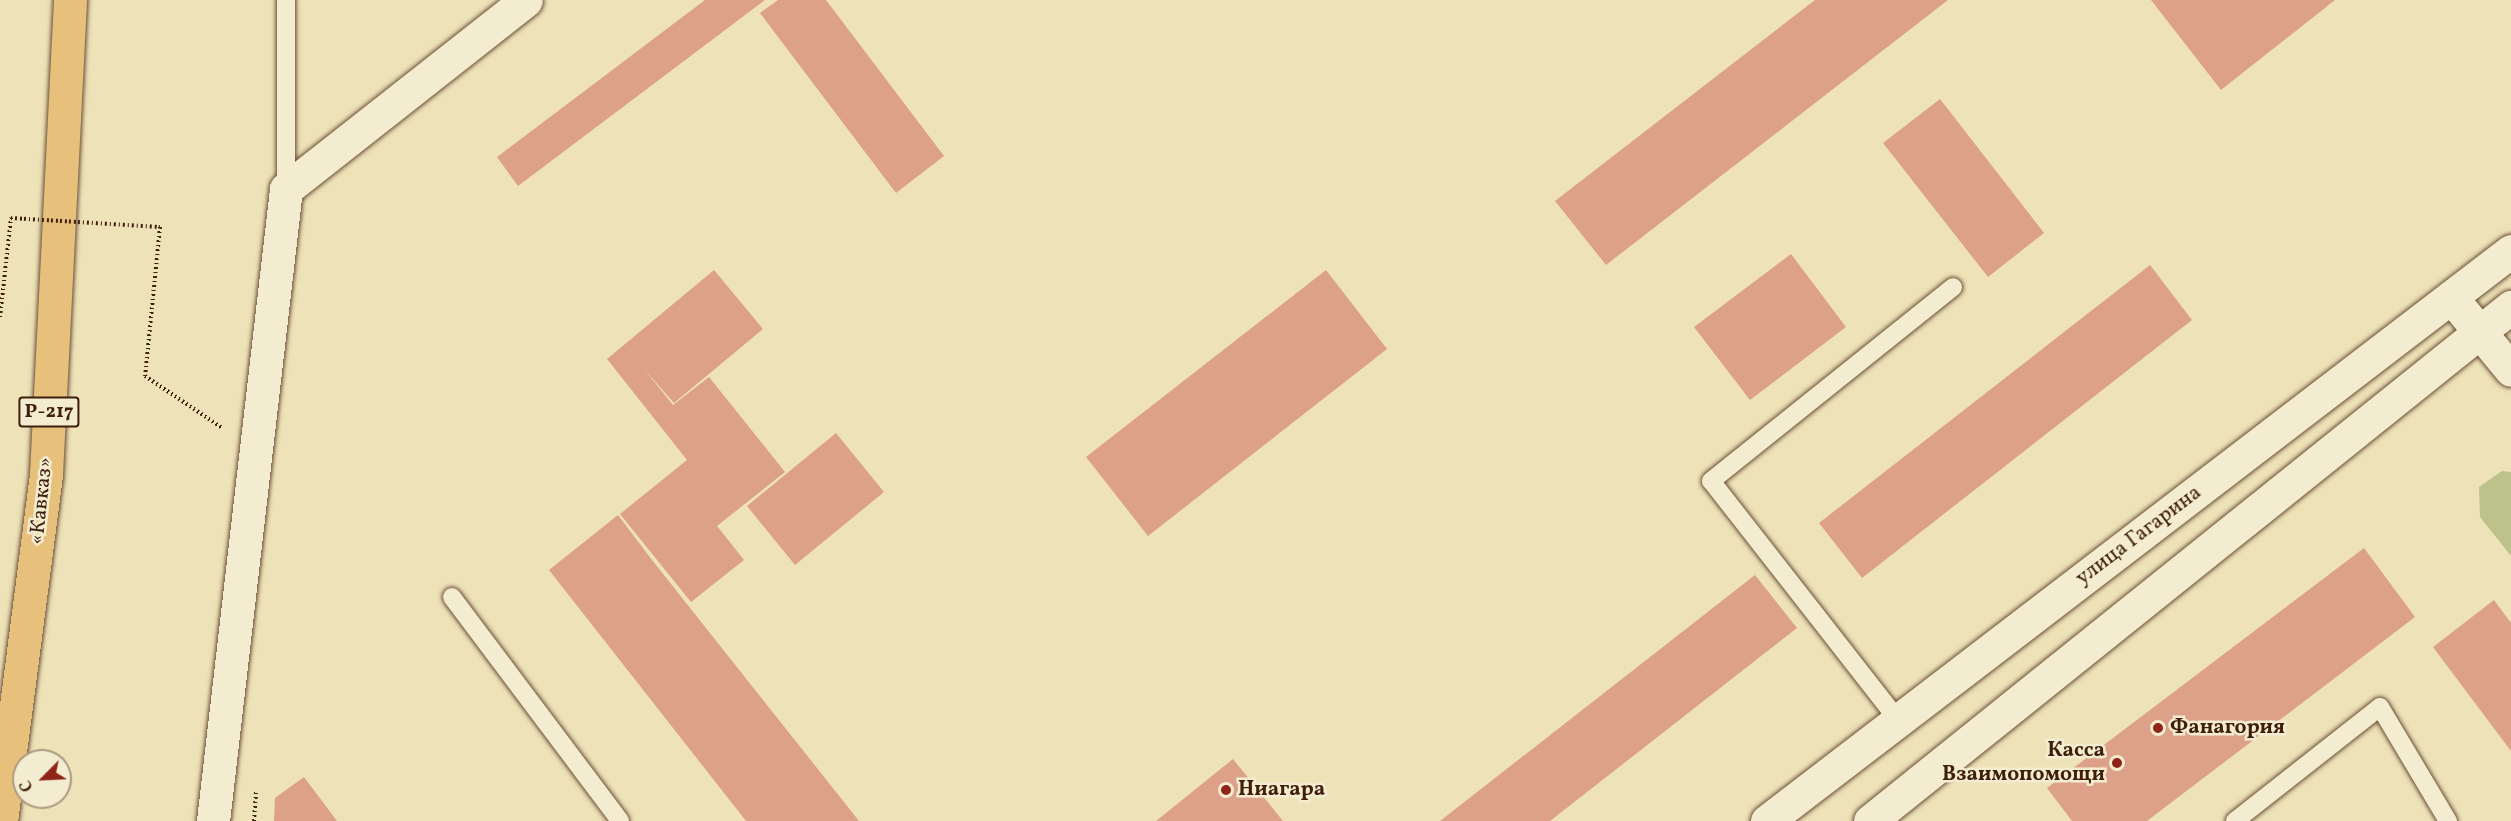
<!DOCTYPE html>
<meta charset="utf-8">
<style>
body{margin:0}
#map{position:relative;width:2511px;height:821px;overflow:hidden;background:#eee2b8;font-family:Vollkorn,serif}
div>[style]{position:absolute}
.green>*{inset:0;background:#bdc28b}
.building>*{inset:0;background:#dca188}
.path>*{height:4px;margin-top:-2px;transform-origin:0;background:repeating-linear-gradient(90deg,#3f1f0b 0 1.5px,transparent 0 4.5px)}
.roads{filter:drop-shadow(0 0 2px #6b5036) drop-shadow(0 0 2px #6b5036)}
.lane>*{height:18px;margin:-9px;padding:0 9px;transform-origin:9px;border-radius:9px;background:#f4ecd1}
.street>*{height:33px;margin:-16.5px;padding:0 16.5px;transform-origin:16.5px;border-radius:16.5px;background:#f4ecd1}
.secondary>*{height:33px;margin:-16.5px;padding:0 16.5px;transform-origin:16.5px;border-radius:16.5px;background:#f4ecd1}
.highway>*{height:33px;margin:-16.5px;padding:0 16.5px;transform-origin:16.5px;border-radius:16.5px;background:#e7c17c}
.path-bridge>*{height:4px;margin-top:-2px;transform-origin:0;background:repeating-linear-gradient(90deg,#3f1f0b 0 1.5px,transparent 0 4.5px)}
.dots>*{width:16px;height:16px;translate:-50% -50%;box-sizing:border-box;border:3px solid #f4ecd1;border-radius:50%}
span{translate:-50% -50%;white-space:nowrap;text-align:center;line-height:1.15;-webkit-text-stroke:5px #f4ecd1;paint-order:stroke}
.shield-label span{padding:2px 4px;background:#f4ecd1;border:2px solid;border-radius:4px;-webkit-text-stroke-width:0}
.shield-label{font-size:20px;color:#3f1f0b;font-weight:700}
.street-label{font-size:21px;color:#3f1f0b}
.poi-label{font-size:21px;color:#3f1f0b;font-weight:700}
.left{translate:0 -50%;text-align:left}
.right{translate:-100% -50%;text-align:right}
.north{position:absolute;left:12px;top:749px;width:60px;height:60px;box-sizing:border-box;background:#f4ecd1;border:2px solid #ac9a82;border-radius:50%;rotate:246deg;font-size:16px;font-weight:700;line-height:24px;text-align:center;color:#3f1f0b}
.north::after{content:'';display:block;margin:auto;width:21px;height:27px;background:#8f2418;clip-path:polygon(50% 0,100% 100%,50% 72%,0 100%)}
</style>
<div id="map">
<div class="green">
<i style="clip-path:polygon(2502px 471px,2511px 472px,2511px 556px,2480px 517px,2479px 487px)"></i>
</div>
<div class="building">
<i style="clip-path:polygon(705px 0,765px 0,518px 186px,497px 157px)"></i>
<i style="clip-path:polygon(778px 0,826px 0,944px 156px,896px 193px,760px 13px)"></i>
<i style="clip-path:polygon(1815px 0,1948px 0,1606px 265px,1555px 201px)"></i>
<i style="clip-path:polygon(2151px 0,2335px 0,2221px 90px)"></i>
<i style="clip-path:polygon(1940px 99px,2044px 233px,1988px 277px,1883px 143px)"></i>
<i style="clip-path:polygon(1791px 254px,1846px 327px,1750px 400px,1694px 327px)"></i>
<i style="clip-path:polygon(2150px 265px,2192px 320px,1862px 578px,1819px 523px)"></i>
<i style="clip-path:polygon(714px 270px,763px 329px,674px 403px,644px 369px,673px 405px,709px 377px,785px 472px,717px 526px,744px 560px,691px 602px,620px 514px,687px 460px,607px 359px)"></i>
<i style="clip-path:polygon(1326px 270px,1387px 349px,1148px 536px,1086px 457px)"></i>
<i style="clip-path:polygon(836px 433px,884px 492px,795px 565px,747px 506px)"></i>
<i style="clip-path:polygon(618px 515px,652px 560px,859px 821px,746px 821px,549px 570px)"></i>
<i style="clip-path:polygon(2364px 548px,2415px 617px,2147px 821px,2072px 821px,2047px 788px)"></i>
<i style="clip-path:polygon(1755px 575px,1797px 628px,1550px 821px,1440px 821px)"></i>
<i style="clip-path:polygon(2494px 600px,2511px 623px,2511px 751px,2433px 647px)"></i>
<i style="clip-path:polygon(1233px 759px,1283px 821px,1156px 821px)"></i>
<i style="clip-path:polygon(304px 777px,337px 821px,274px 821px,275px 798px)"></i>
</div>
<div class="path">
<i style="left:160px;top:227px;width:150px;rotate:95.7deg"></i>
<i style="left:145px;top:376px;width:92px;rotate:33.9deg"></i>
<i style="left:0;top:317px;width:100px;rotate:-83.7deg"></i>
<i style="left:254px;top:821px;width:29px;rotate:-86deg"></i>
</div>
<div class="roads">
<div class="lane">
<i style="left:286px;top:0;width:189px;rotate:90deg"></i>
<i style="left:452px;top:597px;width:280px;rotate:53.1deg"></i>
<i style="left:1898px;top:720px;width:303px;rotate:-128deg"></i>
<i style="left:1711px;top:481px;width:310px;rotate:-38.7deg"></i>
<i style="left:2235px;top:821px;width:184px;rotate:-38.2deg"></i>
<i style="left:2380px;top:707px;width:133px;rotate:59.2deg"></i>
</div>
<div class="street">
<i style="left:2451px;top:297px;width:94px;rotate:50.6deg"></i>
<i style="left:213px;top:821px;width:636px;rotate:-83.41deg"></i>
<i style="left:286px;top:189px;width:305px;rotate:-38.2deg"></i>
</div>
<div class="secondary">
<i style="left:1767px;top:821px;width:937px;rotate:-37.46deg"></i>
<i style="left:1870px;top:821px;width:822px;rotate:-38.73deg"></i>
</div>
<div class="highway">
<i style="left:1px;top:821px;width:350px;rotate:-82.6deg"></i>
<i style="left:46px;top:474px;width:475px;rotate:-87.1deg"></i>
</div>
</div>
<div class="path-bridge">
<i style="left:11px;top:218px;width:149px;rotate:3.5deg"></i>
</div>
<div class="dots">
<i style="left:2158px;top:728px;background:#8f2418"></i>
<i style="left:2117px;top:763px;background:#8f2418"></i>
<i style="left:1226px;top:790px;background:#8f2418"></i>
</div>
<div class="shield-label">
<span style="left:49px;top:412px">Р-217</span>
</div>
<div class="street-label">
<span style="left:42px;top:501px;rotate:-84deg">«Кавказ»</span>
<span style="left:2139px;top:536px;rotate:-37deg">улица Гагарина</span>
</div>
<div class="poi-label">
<span class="left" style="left:2170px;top:728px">Фанагория</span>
<span class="right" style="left:2105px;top:763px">Касса<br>Взаимопомощи</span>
<span class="left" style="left:1238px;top:790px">Ниагара</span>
</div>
<div class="north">С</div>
</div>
